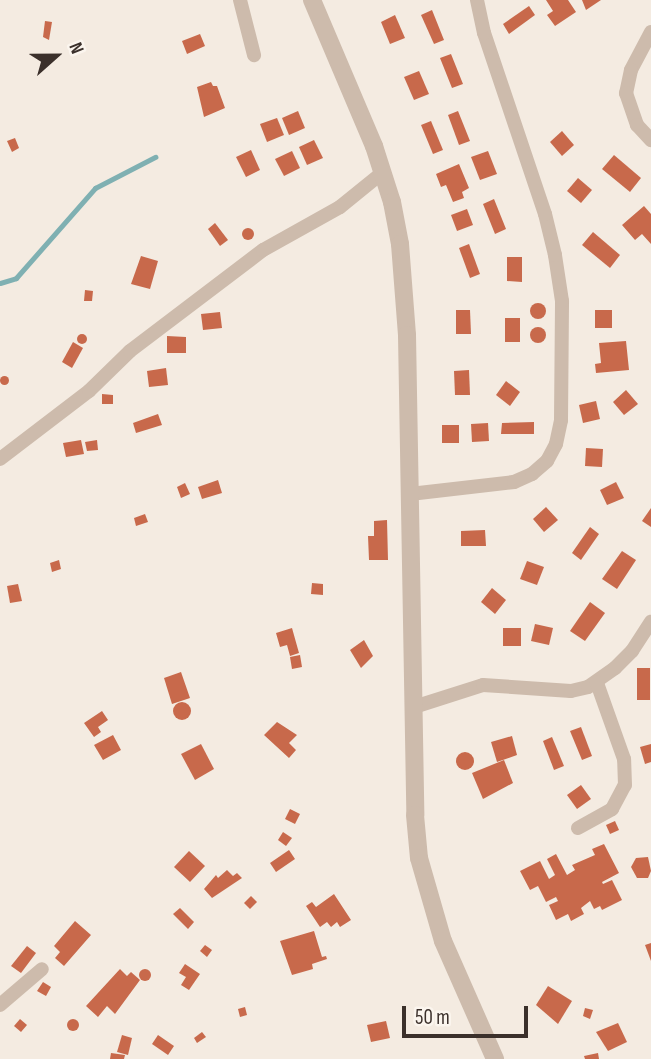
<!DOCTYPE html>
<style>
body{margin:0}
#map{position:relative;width:651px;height:1059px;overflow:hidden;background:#f4ebe1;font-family:"Sofia Sans Condensed",sans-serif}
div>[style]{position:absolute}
.stream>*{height:5px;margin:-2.5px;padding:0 2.5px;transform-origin:2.5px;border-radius:2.5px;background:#7fb0b2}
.building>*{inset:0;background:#c8694b}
.round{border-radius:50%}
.minor>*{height:14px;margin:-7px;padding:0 7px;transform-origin:7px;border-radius:7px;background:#cdbbac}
.tertiary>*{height:18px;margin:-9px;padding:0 9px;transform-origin:9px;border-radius:9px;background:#cdbbac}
span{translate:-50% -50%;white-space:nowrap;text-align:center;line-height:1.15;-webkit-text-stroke:7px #fbf5ee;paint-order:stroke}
.north{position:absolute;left:21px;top:21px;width:70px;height:70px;-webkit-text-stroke:5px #fbf5ee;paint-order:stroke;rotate:69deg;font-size:19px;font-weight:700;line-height:28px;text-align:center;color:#3b302b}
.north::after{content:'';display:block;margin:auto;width:24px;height:32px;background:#3b302b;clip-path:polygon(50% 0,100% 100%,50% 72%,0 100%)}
.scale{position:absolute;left:402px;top:1006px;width:126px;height:32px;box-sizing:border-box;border:4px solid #3b302b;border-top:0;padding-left:9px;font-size:21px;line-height:24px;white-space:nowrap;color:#3b302b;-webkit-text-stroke:5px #fbf5ee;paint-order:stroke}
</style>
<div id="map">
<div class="stream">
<i style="left:0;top:283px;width:17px;rotate:-17deg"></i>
<i style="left:16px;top:278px;width:120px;rotate:-48.7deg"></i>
<i style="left:95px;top:188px;width:68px;rotate:-27.3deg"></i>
</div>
<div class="building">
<i style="clip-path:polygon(546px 0,568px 0,576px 12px,555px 26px,547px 15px,553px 11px)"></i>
<i style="clip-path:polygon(582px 0,601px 0,586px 10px)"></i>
<i style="clip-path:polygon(529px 6px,535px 15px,509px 34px,503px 24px)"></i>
<i style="clip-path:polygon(432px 10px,444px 40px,434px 44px,421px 15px)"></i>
<i style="clip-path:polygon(395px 15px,405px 38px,390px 44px,381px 22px)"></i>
<i style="clip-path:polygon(45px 21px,52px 22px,49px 40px,43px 37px)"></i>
<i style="clip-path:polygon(200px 34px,205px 46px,187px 54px,182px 41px)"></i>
<i style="clip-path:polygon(451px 54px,463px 84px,452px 88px,440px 58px)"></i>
<i style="clip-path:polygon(419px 71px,429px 94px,414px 100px,404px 77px)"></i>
<i style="clip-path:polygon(211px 82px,213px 86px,217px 86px,225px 108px,204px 117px,197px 87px)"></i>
<i style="clip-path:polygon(298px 111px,305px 128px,289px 135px,282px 118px)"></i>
<i style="clip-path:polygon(458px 111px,470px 141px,459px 145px,448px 115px)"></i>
<i style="clip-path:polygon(277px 118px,284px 135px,267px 142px,260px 124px)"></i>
<i style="clip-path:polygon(431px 121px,443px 150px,433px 154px,421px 125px)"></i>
<i style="clip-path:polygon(562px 131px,574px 145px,562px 156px,550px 142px)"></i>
<i style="clip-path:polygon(15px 138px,19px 148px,12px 152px,7px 141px)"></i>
<i style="clip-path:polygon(314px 140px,323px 158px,307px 165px,299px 147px)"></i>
<i style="clip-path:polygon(251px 150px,260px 170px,246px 177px,236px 157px)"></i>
<i style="clip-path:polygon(292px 151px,300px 168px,284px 176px,275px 159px)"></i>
<i style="clip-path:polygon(488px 151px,497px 174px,480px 180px,471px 157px)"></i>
<i style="clip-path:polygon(614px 155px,641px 178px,630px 192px,602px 169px)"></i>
<i style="clip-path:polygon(459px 164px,469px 188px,462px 192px,464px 198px,453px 202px,446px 185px,441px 187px,436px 174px)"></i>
<i style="clip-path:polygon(578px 178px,592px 190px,581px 203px,567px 191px)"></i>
<i style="clip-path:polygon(494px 199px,506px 229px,495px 234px,483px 204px)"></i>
<i style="clip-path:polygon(644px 206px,651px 214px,651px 244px,642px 234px,635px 240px,622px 225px)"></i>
<i style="clip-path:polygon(467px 209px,473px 225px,457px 231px,451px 215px)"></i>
<i style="clip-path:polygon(215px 223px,228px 240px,220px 246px,208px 229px)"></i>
<i class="round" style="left:242px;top:228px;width:12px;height:12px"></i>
<i style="clip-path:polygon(593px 232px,620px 255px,610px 268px,582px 245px)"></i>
<i style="clip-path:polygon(469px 244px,480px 274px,470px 278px,459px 248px)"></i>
<i style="clip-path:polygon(141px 256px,158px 261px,150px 289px,131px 284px)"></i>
<i style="clip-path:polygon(507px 257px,522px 257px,522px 282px,507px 281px)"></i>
<i style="clip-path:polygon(85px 290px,93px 291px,92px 301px,84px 301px)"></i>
<i class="round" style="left:530px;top:303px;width:16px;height:16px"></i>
<i style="clip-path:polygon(456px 310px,470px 310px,471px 334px,456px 334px)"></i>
<i style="clip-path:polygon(595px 310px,612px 310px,612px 328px,595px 328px)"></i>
<i style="clip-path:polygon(220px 312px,222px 328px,203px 330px,201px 314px)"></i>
<i style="clip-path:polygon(505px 318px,520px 318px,520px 342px,505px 342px)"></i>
<i class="round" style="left:530px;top:327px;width:16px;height:16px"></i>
<i class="round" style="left:77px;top:334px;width:10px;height:10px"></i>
<i style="clip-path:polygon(167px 336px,186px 337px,186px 353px,167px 353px)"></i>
<i style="clip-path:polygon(626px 341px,629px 370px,596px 373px,595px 364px,601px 363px,599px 343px)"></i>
<i style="clip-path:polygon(73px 342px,83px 348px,72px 368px,62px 362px)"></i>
<i style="clip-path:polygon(166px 368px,168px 385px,149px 387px,147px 371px)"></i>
<i style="clip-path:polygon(469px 370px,470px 395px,455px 395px,454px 371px)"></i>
<i class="round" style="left:-0.5px;top:375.5px;width:9px;height:9px"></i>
<i style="clip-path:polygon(506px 381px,520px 392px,510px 406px,496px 395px)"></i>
<i style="clip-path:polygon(626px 390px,638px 404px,624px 415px,613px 402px)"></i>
<i style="clip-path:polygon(102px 394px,113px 395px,113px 404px,102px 404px)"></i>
<i style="clip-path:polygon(596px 401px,600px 419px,583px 423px,579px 405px)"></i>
<i style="clip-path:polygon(158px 414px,162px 425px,136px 433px,133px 423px)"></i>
<i style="clip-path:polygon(534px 422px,534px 434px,501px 434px,502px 423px)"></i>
<i style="clip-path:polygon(488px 423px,489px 441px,472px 442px,471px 424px)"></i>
<i style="clip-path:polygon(442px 425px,459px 425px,459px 443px,442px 443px)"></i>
<i style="clip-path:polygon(81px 440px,84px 454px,66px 457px,63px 443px)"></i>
<i style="clip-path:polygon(97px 440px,98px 450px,87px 451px,85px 442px)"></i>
<i style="clip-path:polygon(586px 448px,603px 449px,602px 467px,585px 466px)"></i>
<i style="clip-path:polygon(218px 480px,222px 493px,202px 499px,198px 487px)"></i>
<i style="clip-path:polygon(616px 482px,624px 498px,607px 505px,600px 490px)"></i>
<i style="clip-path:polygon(185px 483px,190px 494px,181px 498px,177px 487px)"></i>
<i style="clip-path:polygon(546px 507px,558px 520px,544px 532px,533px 519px)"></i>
<i style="clip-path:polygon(651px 508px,651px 527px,642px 521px)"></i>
<i style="clip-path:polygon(145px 514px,148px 522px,136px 526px,134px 518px)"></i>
<i style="clip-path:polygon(387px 520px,388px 560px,369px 560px,368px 536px,374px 536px,374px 521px)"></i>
<i style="clip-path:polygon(590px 527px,599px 534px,581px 560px,572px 553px)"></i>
<i style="clip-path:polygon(485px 530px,486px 546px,461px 546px,461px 531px)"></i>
<i style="clip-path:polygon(622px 551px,636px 560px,617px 589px,602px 579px)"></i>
<i style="clip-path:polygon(59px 560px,61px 569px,52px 572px,50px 563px)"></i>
<i style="clip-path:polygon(527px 561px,544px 567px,537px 585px,520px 579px)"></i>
<i style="clip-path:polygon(312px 583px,323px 584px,323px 595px,311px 594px)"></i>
<i style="clip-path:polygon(18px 584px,22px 601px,10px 603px,7px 586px)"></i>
<i style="clip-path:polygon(492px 588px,506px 600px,495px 614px,481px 602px)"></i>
<i style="clip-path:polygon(590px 602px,605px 613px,585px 641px,570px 631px)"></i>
<i style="clip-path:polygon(535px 624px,553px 628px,549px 645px,531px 641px)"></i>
<i style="clip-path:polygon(292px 628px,299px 653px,290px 656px,287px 645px,280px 647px,276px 633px)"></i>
<i style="clip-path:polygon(503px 628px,521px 628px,521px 646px,503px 646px)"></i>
<i style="clip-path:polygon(364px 640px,373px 656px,361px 668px,350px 650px)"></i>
<i style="clip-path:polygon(300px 655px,302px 667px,292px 669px,290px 657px)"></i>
<i style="clip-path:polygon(637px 668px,650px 668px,650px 700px,637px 700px)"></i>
<i style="clip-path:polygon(181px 672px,190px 698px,172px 704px,164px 678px)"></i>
<i class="round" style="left:173px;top:702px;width:18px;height:18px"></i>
<i style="clip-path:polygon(102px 711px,108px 720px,98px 727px,101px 732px,94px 737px,84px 723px)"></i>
<i style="clip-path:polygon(277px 722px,297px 735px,289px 743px,296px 750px,289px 758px,264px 735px)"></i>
<i style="clip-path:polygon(581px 727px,592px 756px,582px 760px,570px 731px)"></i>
<i style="clip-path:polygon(113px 735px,121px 750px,103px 760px,94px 745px)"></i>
<i style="clip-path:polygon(512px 736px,517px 755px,497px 762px,491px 742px)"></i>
<i style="clip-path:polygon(552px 737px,564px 766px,554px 770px,543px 741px)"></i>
<i style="clip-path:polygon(201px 744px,214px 769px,195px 780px,181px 754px)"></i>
<i style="clip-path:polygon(651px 744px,651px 762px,645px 764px,640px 747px)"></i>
<i class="round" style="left:456px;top:752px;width:18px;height:18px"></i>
<i style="clip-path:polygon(504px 760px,513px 783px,483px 799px,472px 773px)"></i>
<i style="clip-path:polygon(581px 785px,591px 799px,577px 809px,567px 795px)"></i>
<i style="clip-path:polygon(290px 809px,300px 814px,295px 824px,285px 819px)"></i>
<i style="clip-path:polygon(615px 821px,619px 830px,610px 834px,606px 825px)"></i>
<i style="clip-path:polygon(283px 832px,292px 838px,286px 846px,278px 840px)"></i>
<i style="clip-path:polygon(604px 844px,619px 873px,602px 882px,603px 884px,612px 880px,622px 900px,602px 910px,600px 906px,594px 909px,590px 901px,581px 908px,584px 914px,571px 921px,568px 914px,556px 920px,549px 905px,558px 901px,556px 897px,546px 902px,538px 886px,530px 890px,520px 871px,540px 861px,549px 879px,555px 875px,547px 859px,556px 854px,567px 875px,575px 870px,572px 865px,595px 855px,592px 849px)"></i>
<i style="clip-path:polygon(289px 850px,295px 859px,276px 872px,270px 863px)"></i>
<i style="clip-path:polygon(189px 851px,205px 866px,190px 882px,174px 867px)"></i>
<i style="clip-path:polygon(648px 857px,651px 871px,648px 878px,637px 878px,631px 867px,636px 858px)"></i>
<i style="clip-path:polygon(227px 870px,233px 876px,237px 873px,242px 878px,212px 898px,204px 889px,216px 875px,218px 878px)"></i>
<i style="clip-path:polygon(334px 894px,351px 920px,340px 927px,337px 922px,331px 927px,327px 922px,320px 927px,306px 906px,312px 902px,316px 907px)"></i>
<i style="clip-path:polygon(251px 896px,257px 902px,250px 909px,244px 903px)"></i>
<i style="clip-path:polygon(180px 908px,194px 922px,188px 929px,173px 914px)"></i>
<i style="clip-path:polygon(75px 921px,91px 935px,64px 966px,55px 958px,60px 952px,54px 946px)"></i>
<i style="clip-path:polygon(314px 931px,322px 957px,326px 956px,327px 959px,312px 964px,313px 969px,292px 975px,280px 941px)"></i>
<i style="clip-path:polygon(651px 943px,651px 961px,645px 945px)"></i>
<i style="clip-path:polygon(205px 945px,212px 950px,207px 957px,200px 951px)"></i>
<i style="clip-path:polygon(27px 946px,36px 953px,21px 973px,11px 966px)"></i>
<i style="clip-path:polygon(185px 964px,200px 974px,189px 990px,181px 985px,186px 977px,179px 973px)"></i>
<i style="clip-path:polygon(120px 969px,127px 976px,131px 972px,140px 980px,115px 1014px,107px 1006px,98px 1017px,86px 1006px)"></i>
<i class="round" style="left:139px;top:969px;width:12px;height:12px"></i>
<i style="clip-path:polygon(43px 982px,51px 987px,46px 996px,37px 991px)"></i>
<i style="clip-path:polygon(548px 986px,572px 1001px,558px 1024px,536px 1005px)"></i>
<i style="clip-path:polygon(245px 1007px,247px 1015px,240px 1017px,238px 1009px)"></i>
<i style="clip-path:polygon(585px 1008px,593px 1010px,590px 1019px,583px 1016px)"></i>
<i style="clip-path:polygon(20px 1019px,27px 1025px,21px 1032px,14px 1026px)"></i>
<i class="round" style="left:67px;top:1019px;width:12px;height:12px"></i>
<i style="clip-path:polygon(386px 1021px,390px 1038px,371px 1042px,367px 1025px)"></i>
<i style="clip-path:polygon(618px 1023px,627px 1042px,608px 1051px,596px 1032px)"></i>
<i style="clip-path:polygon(202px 1032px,206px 1037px,197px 1043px,194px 1038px)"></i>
<i style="clip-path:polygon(122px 1035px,132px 1038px,128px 1055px,117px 1052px)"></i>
<i style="clip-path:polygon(158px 1035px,174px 1046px,168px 1055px,152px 1044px)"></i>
<i style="clip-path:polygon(111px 1053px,125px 1055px,124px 1059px,110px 1059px)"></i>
<i style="clip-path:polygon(598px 1053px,599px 1059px,585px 1059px,584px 1056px)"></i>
</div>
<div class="minor">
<i style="left:240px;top:0;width:57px;rotate:75.7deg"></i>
<i style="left:651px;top:32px;width:43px;rotate:117.8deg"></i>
<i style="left:631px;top:70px;width:24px;rotate:102deg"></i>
<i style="left:626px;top:93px;width:34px;rotate:71deg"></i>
<i style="left:637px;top:125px;width:21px;rotate:47deg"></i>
<i style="left:0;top:459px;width:112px;rotate:-37.4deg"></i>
<i style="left:89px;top:391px;width:57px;rotate:-44.3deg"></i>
<i style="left:130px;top:351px;width:167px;rotate:-37.2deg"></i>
<i style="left:263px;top:250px;width:88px;rotate:-29.2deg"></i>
<i style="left:340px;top:207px;width:55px;rotate:-39.1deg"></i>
<i style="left:410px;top:494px;width:105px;rotate:-6.6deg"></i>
<i style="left:514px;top:482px;width:20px;rotate:-24deg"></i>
<i style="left:532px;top:474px;width:20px;rotate:-41deg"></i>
<i style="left:547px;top:461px;width:19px;rotate:-62deg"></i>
<i style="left:556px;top:444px;width:25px;rotate:-78deg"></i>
<i style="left:561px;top:420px;width:119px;rotate:-89.5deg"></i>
<i style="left:562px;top:301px;width:47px;rotate:-98.7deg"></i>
<i style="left:555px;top:255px;width:42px;rotate:-103.7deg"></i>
<i style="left:545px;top:214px;width:191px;rotate:-108.6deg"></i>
<i style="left:484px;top:33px;width:34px;rotate:-102deg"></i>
<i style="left:414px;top:707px;width:72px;rotate:-17.7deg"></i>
<i style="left:483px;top:685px;width:88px;rotate:3.9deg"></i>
<i style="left:571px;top:691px;width:17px;rotate:-13deg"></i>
<i style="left:588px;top:687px;width:33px;rotate:-35deg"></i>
<i style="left:615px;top:668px;width:24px;rotate:-45deg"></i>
<i style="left:632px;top:651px;width:35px;rotate:-57deg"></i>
<i style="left:578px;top:828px;width:39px;rotate:-29deg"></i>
<i style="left:612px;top:809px;width:27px;rotate:-62deg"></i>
<i style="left:625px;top:785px;width:26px;rotate:-92deg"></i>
<i style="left:624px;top:759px;width:81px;rotate:-109.6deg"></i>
<i style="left:0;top:1005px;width:55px;rotate:-40.6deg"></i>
</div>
<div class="tertiary">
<i style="left:312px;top:0;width:159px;rotate:67deg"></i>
<i style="left:374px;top:146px;width:59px;rotate:72.2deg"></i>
<i style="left:392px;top:202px;width:43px;rotate:79.2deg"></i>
<i style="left:400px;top:244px;width:91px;rotate:85.6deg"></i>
<i style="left:407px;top:335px;width:480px;rotate:89deg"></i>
<i style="left:415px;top:815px;width:43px;rotate:84.7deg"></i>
<i style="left:419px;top:858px;width:86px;rotate:73.9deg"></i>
<i style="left:443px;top:941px;width:129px;rotate:66.2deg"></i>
</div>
<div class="north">N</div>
<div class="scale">50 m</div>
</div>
